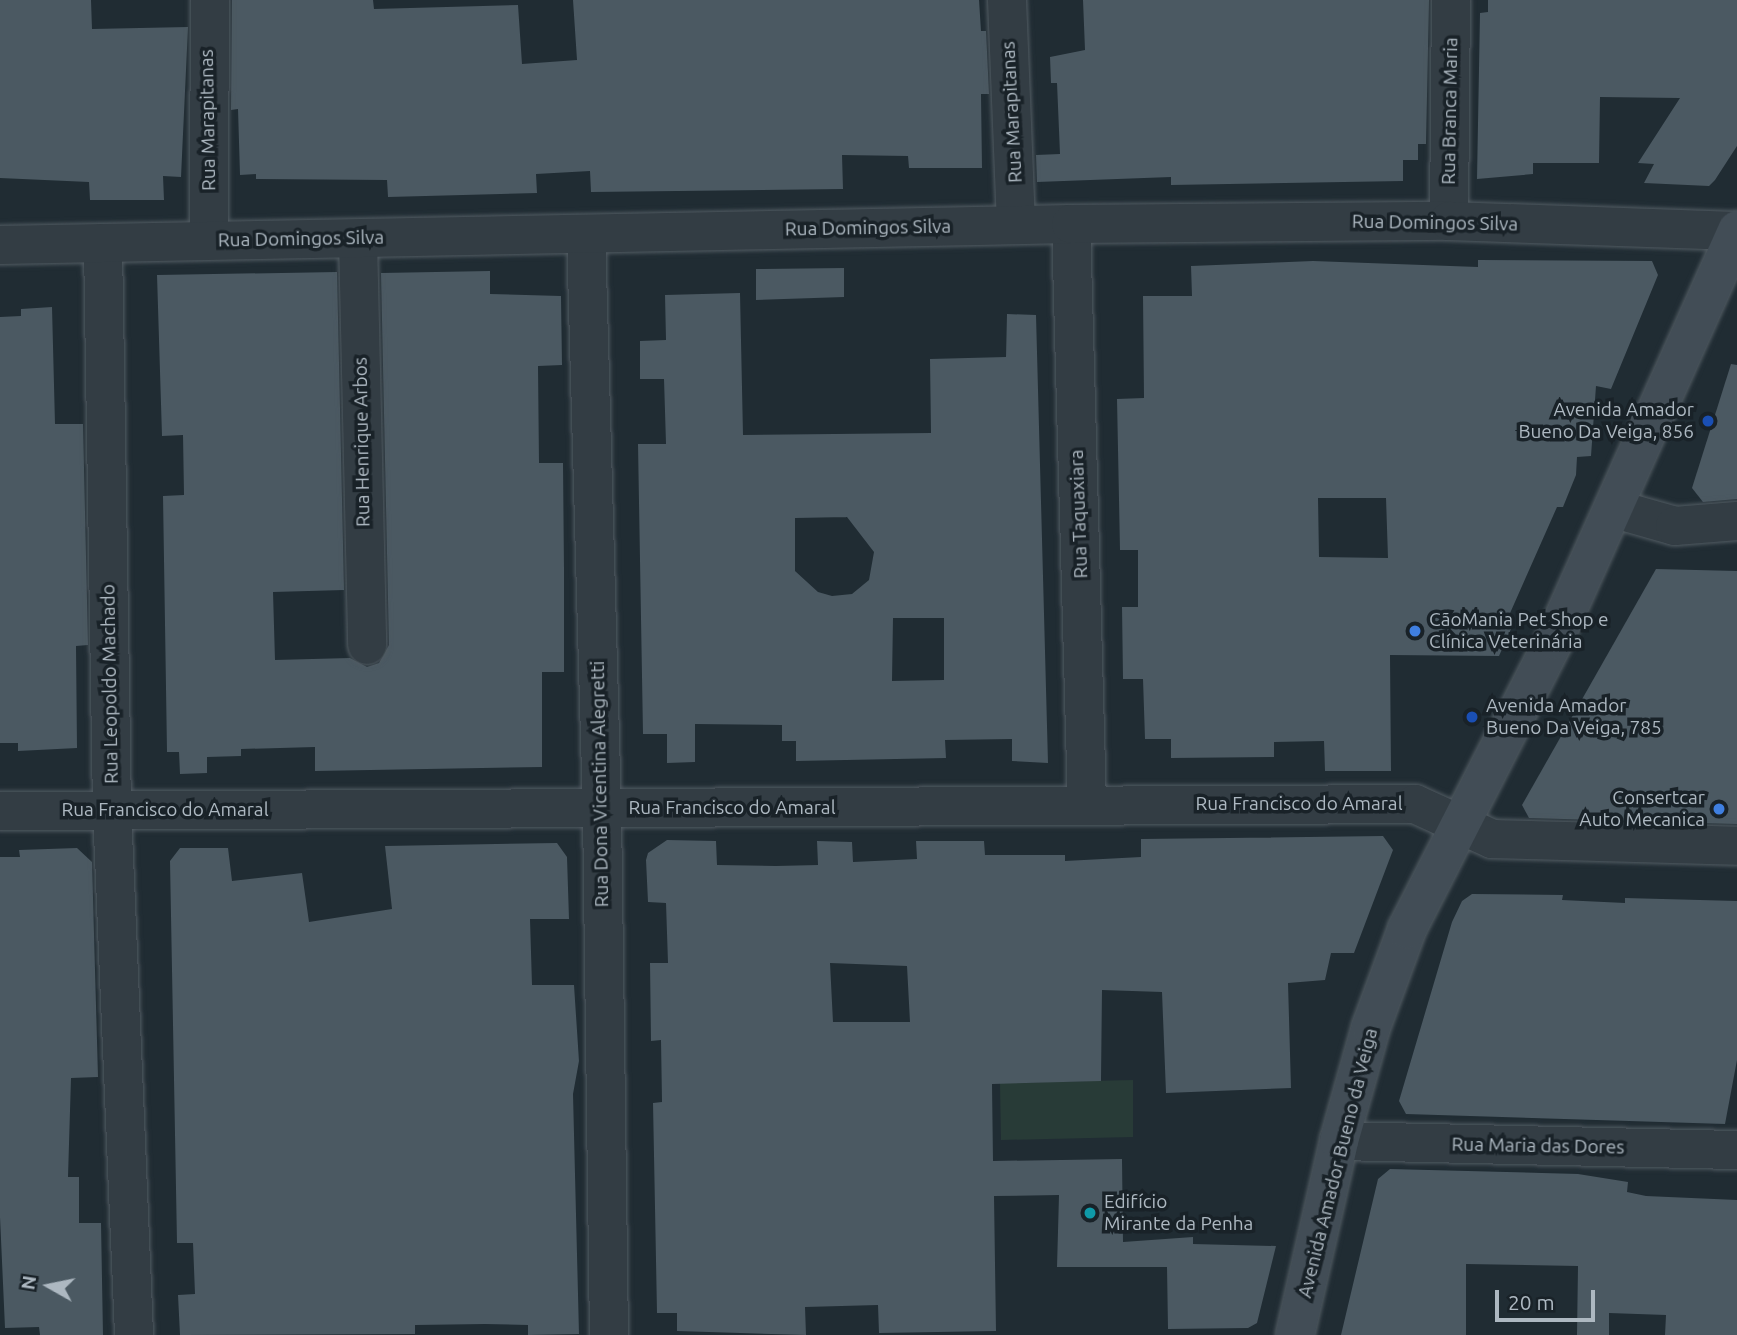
<!DOCTYPE html>
<meta charset="utf-8">
<style>
body{margin:0}
#map{position:relative;width:1737px;height:1335px;overflow:hidden;background:#202c33;font-family:Ubuntu,sans-serif}
div>[style]{position:absolute}
.green>*{inset:0;background:#283b37}
.building>*{inset:0;background:#4b5962}
.roads{filter:drop-shadow(0 0 2px #515b62) drop-shadow(0 0 2px #515b62)}
.street>*{height:38px;margin:-19px;padding:0 19px;transform-origin:19px;border-radius:19px;background:#333d44}
.secondary>*{height:38px;margin:-19px;padding:0 19px;transform-origin:19px;border-radius:19px;background:#424d56}
.dots>*{width:19px;height:19px;translate:-50% -50%;box-sizing:border-box;border:4px solid #192228;border-radius:50%}
span{translate:-50% -50%;white-space:nowrap;text-align:center;line-height:1.15;-webkit-text-stroke:7px #192228;paint-order:stroke}
.street-label{font-size:19px;color:#adb8c1}
.poi-label{font-size:19px;color:#adb8c1}
.right{translate:-100% -50%;text-align:right}
.left{translate:0 -50%;text-align:left}
.north{position:absolute;left:14px;top:1251px;width:70px;height:70px;-webkit-text-stroke:5px #192228;paint-order:stroke;rotate:279deg;font-size:19px;font-weight:700;line-height:28px;text-align:center;color:#adb8c1}
.north::after{content:'';display:block;margin:auto;width:24px;height:32px;background:#adb8c1;clip-path:polygon(50% 0,100% 100%,50% 72%,0 100%)}
.scale{position:absolute;left:1495px;top:1290px;width:100px;height:32px;box-sizing:border-box;border:4px solid #adb8c1;border-top:0;padding-left:9px;font-size:21px;line-height:24px;white-space:nowrap;color:#adb8c1;-webkit-text-stroke:5px #192228;paint-order:stroke}
</style>
<div id="map">
<div class="green">
<i style="clip-path:polygon(1133px 1080px,1133px 1137px,1001px 1140px,1000px 1083px)"></i>
</div>
<div class="building">
<i style="clip-path:polygon(0 0,91px 0,92px 29px,188px 27px,181px 177px,163px 176px,164px 200px,90px 200px,89px 182px,0 178px)"></i>
<i style="clip-path:polygon(232px 0,373px 0,374px 9px,518px 5px,522px 64px,577px 60px,573px 0,979px 0,981px 31px,986px 31px,989px 94px,981px 94px,982px 168px,909px 168px,908px 156px,842px 155px,843px 189px,591px 192px,590px 171px,536px 174px,537px 193px,388px 197px,387px 180px,256px 179px,256px 174px,240px 175px,238px 109px,231px 110px)"></i>
<i style="clip-path:polygon(1083px 0,1429px 0,1426px 144px,1418px 144px,1418px 160px,1403px 160px,1403px 181px,1171px 185px,1171px 177px,1037px 182px,1036px 155px,1060px 154px,1057px 83px,1051px 83px,1050px 57px,1085px 50px)"></i>
<i style="clip-path:polygon(1488px 0,1737px 0,1737px 146px,1715px 180px,1709px 186px,1644px 183px,1654px 164px,1638px 163px,1680px 98px,1600px 97px,1599px 163px,1533px 163px,1533px 174px,1477px 179px,1480px 13px,1488px 12px)"></i>
<i style="clip-path:polygon(evenodd,1478px 260px,1652px 261px,1658px 275px,1611px 389px,1596px 386px,1591px 456px,1577px 457px,1576px 475px,1563px 507px,1557px 507px,1507px 620px,1515px 620px,1499px 656px,1390px 655px,1391px 771px,1325px 771px,1324px 741px,1274px 742px,1274px 757px,1171px 758px,1171px 739px,1145px 739px,1143px 679px,1123px 679px,1122px 607px,1138px 607px,1138px 550px,1120px 550px,1117px 399px,1144px 398px,1143px 296px,1192px 296px,1191px 266px,1313px 261px,1478px 267px,1478px 260px,1318px 498px,1386px 498px,1388px 558px,1319px 557px,1318px 498px)"></i>
<i style="clip-path:polygon(844px 268px,844px 297px,756px 300px,756px 269px)"></i>
<i style="clip-path:polygon(490px 271px,490px 294px,561px 296px,562px 365px,538px 366px,539px 463px,563px 463px,564px 570px,564px 672px,542px 672px,542px 767px,315px 771px,315px 747px,241px 749px,241px 756px,207px 757px,207px 773px,180px 774px,179px 752px,167px 752px,163px 496px,184px 495px,183px 435px,162px 436px,157px 275px,337px 272px,344px 590px,273px 592px,275px 660px,350px 658px,367px 667px,379px 663px,389px 645px,381px 273px)"></i>
<i style="clip-path:polygon(evenodd,740px 293px,743px 435px,931px 433px,930px 359px,1006px 357px,1007px 314px,1036px 315px,1048px 763px,1012px 761px,1012px 739px,945px 740px,946px 758px,796px 761px,796px 741px,782px 741px,782px 725px,695px 724px,695px 762px,667px 763px,667px 734px,643px 734px,638px 444px,666px 444px,664px 379px,640px 379px,640px 341px,666px 340px,665px 295px,740px 293px,847px 517px,874px 552px,869px 580px,852px 594px,832px 596px,818px 592px,795px 571px,795px 518px,847px 517px,740px 293px,893px 618px,944px 618px,944px 680px,892px 681px,893px 618px)"></i>
<i style="clip-path:polygon(52px 307px,55px 424px,83px 424px,88px 645px,76px 646px,77px 748px,18px 751px,18px 743px,0 743px,0 317px,21px 316px,21px 309px)"></i>
<i style="clip-path:polygon(1731px 364px,1737px 365px,1737px 499px,1703px 502px,1692px 488px)"></i>
<i style="clip-path:polygon(1656px 569px,1737px 571px,1737px 824px,1529px 818px,1522px 805px)"></i>
<i style="clip-path:polygon(evenodd,1383px 836px,1393px 850px,1354px 953px,1331px 953px,1325px 980px,1288px 983px,1291px 1088px,1166px 1093px,1162px 992px,1102px 990px,1101px 1081px,992px 1084px,993px 1161px,1122px 1159px,1123px 1242px,1193px 1237px,1193px 1244px,1276px 1246px,1257px 1323px,1248px 1328px,1168px 1329px,1167px 1267px,1057px 1267px,1059px 1195px,994px 1196px,996px 1331px,879px 1333px,878px 1305px,805px 1307px,806px 1335px,677px 1331px,677px 1313px,657px 1313px,653px 1103px,662px 1102px,661px 1040px,651px 1041px,650px 963px,668px 963px,666px 903px,648px 902px,646px 860px,648px 853px,667px 840px,716px 841px,717px 865px,776px 866px,818px 865px,817px 841px,852px 842px,853px 862px,917px 859px,916px 841px,984px 841px,985px 855px,1065px 855px,1065px 861px,1141px 857px,1141px 839px,1383px 836px,830px 963px,907px 966px,910px 1022px,833px 1022px,830px 963px)"></i>
<i style="clip-path:polygon(557px 843px,567px 857px,569px 919px,530px 919px,532px 985px,574px 985px,579px 1061px,573px 1094px,579px 1334px,528px 1335px,528px 1325px,485px 1324px,415px 1325px,415px 1334px,180px 1335px,178px 1295px,195px 1294px,193px 1243px,177px 1243px,170px 861px,180px 848px,228px 848px,232px 881px,302px 873px,309px 922px,392px 909px,385px 846px)"></i>
<i style="clip-path:polygon(77px 848px,92px 862px,98px 1077px,71px 1078px,68px 1177px,79px 1177px,79px 1223px,101px 1223px,103px 1335px,40px 1335px,39px 1327px,5px 1328px,0 1217px,0 857px,20px 857px,19px 850px)"></i>
<i style="clip-path:polygon(1472px 894px,1563px 895px,1562px 900px,1625px 903px,1625px 898px,1737px 901px,1737px 1060px,1725px 1124px,1406px 1114px,1399px 1101px,1452px 922px,1462px 901px)"></i>
<i style="clip-path:polygon(1390px 1169px,1578px 1174px,1628px 1182px,1627px 1192px,1646px 1196px,1737px 1200px,1737px 1335px,1665px 1335px,1666px 1315px,1609px 1313px,1609px 1335px,1577px 1335px,1578px 1266px,1466px 1264px,1466px 1335px,1341px 1335px,1378px 1179px)"></i>
</div>
<div class="roads">
<div class="street">
<i style="left:1007px;top:0;width:225px;rotate:87.7deg"></i>
<i style="left:1449px;top:221px;width:221px;rotate:-89.5deg"></i>
<i style="left:1071px;top:224px;width:581px;rotate:88.42deg"></i>
<i style="left:586px;top:234px;width:575px;rotate:88.41deg"></i>
<i style="left:602px;top:809px;width:526px;rotate:89.24deg"></i>
<i style="left:358px;top:239px;width:406px;rotate:88.7deg"></i>
<i style="left:209px;top:240px;width:240px;rotate:-89.8deg"></i>
<i style="left:103px;top:243px;width:566px;rotate:89.09deg"></i>
<i style="left:112px;top:809px;width:526px;rotate:87.6deg"></i>
<i style="left:0;top:245px;width:1071px;rotate:-1.12deg"></i>
<i style="left:1071px;top:224px;width:378px;rotate:-0.5deg"></i>
<i style="left:1449px;top:221px;width:287px;rotate:2deg"></i>
<i style="left:1615px;top:509px;width:62px;rotate:15.8deg"></i>
<i style="left:1675px;top:526px;width:62px;rotate:-4.6deg"></i>
<i style="left:0;top:811px;width:1415px;rotate:-0.28deg"></i>
<i style="left:1415px;top:804px;width:85px;rotate:24.4deg"></i>
<i style="left:1492px;top:839px;width:245px;rotate:1.6deg"></i>
<i style="left:1339px;top:1141px;width:398px;rotate:1.3deg"></i>
</div>
<div class="secondary">
<i style="left:1295px;top:1335px;width:199px;rotate:-77.2deg"></i>
<i style="left:1339px;top:1141px;width:118px;rotate:-74.3deg"></i>
<i style="left:1371px;top:1027px;width:104px;rotate:-69.8deg"></i>
<i style="left:1407px;top:929px;width:324px;rotate:-63deg"></i>
<i style="left:1554px;top:640px;width:449px;rotate:-65.9deg"></i>
</div>
</div>
<div class="dots">
<i style="left:1708px;top:421px;background:#1a4fb4"></i>
<i style="left:1415px;top:631px;background:#3f7fe0"></i>
<i style="left:1472px;top:717px;background:#1a4fb4"></i>
<i style="left:1719px;top:809px;background:#3f7fe0"></i>
<i style="left:1090px;top:1213px;background:#0f9aa8"></i>
</div>
<div class="street-label">
<span style="left:1450px;top:111px;rotate:-89deg">Rua Branca Maria</span>
<span style="left:1012px;top:112px;rotate:-93deg">Rua Marapitanas</span>
<span style="left:208px;top:120px;rotate:-91deg">Rua Marapitanas</span>
<span style="left:1435px;top:223px;rotate:1deg">Rua Domingos Silva</span>
<span style="left:868px;top:228px;rotate:-1deg">Rua Domingos Silva</span>
<span style="left:301px;top:239px;rotate:-1deg">Rua Domingos Silva</span>
<span style="left:362px;top:442px;rotate:-91deg">Rua Henrique Arbos</span>
<span style="left:1079px;top:514px;rotate:-92deg">Rua Taquaxiara</span>
<span style="left:110px;top:684px;rotate:-91deg">Rua Leopoldo Machado</span>
<span style="left:600px;top:784px;rotate:-91deg">Rua Dona Vicentina Alegretti</span>
<span style="left:1299px;top:804px">Rua Francisco do Amaral</span>
<span style="left:732px;top:808px">Rua Francisco do Amaral</span>
<span style="left:165px;top:810px">Rua Francisco do Amaral</span>
<span style="left:1538px;top:1146px;rotate:1deg">Rua Maria das Dores</span>
<span style="left:1338px;top:1163px;rotate:-76deg">Avenida Amador Bueno da Veiga</span>
</div>
<div class="poi-label">
<span class="right" style="left:1694px;top:421px">Avenida Amador<br>Bueno Da Veiga, 856</span>
<span class="left" style="left:1429px;top:631px">CãoMania Pet Shop e<br>Clínica Veterinária</span>
<span class="left" style="left:1486px;top:717px">Avenida Amador<br>Bueno Da Veiga, 785</span>
<span class="right" style="left:1705px;top:809px">Consertcar<br>Auto Mecanica</span>
<span class="left" style="left:1104px;top:1213px">Edifício<br>Mirante da Penha</span>
</div>
<div class="north">N</div>
<div class="scale">20 m</div>
</div>
